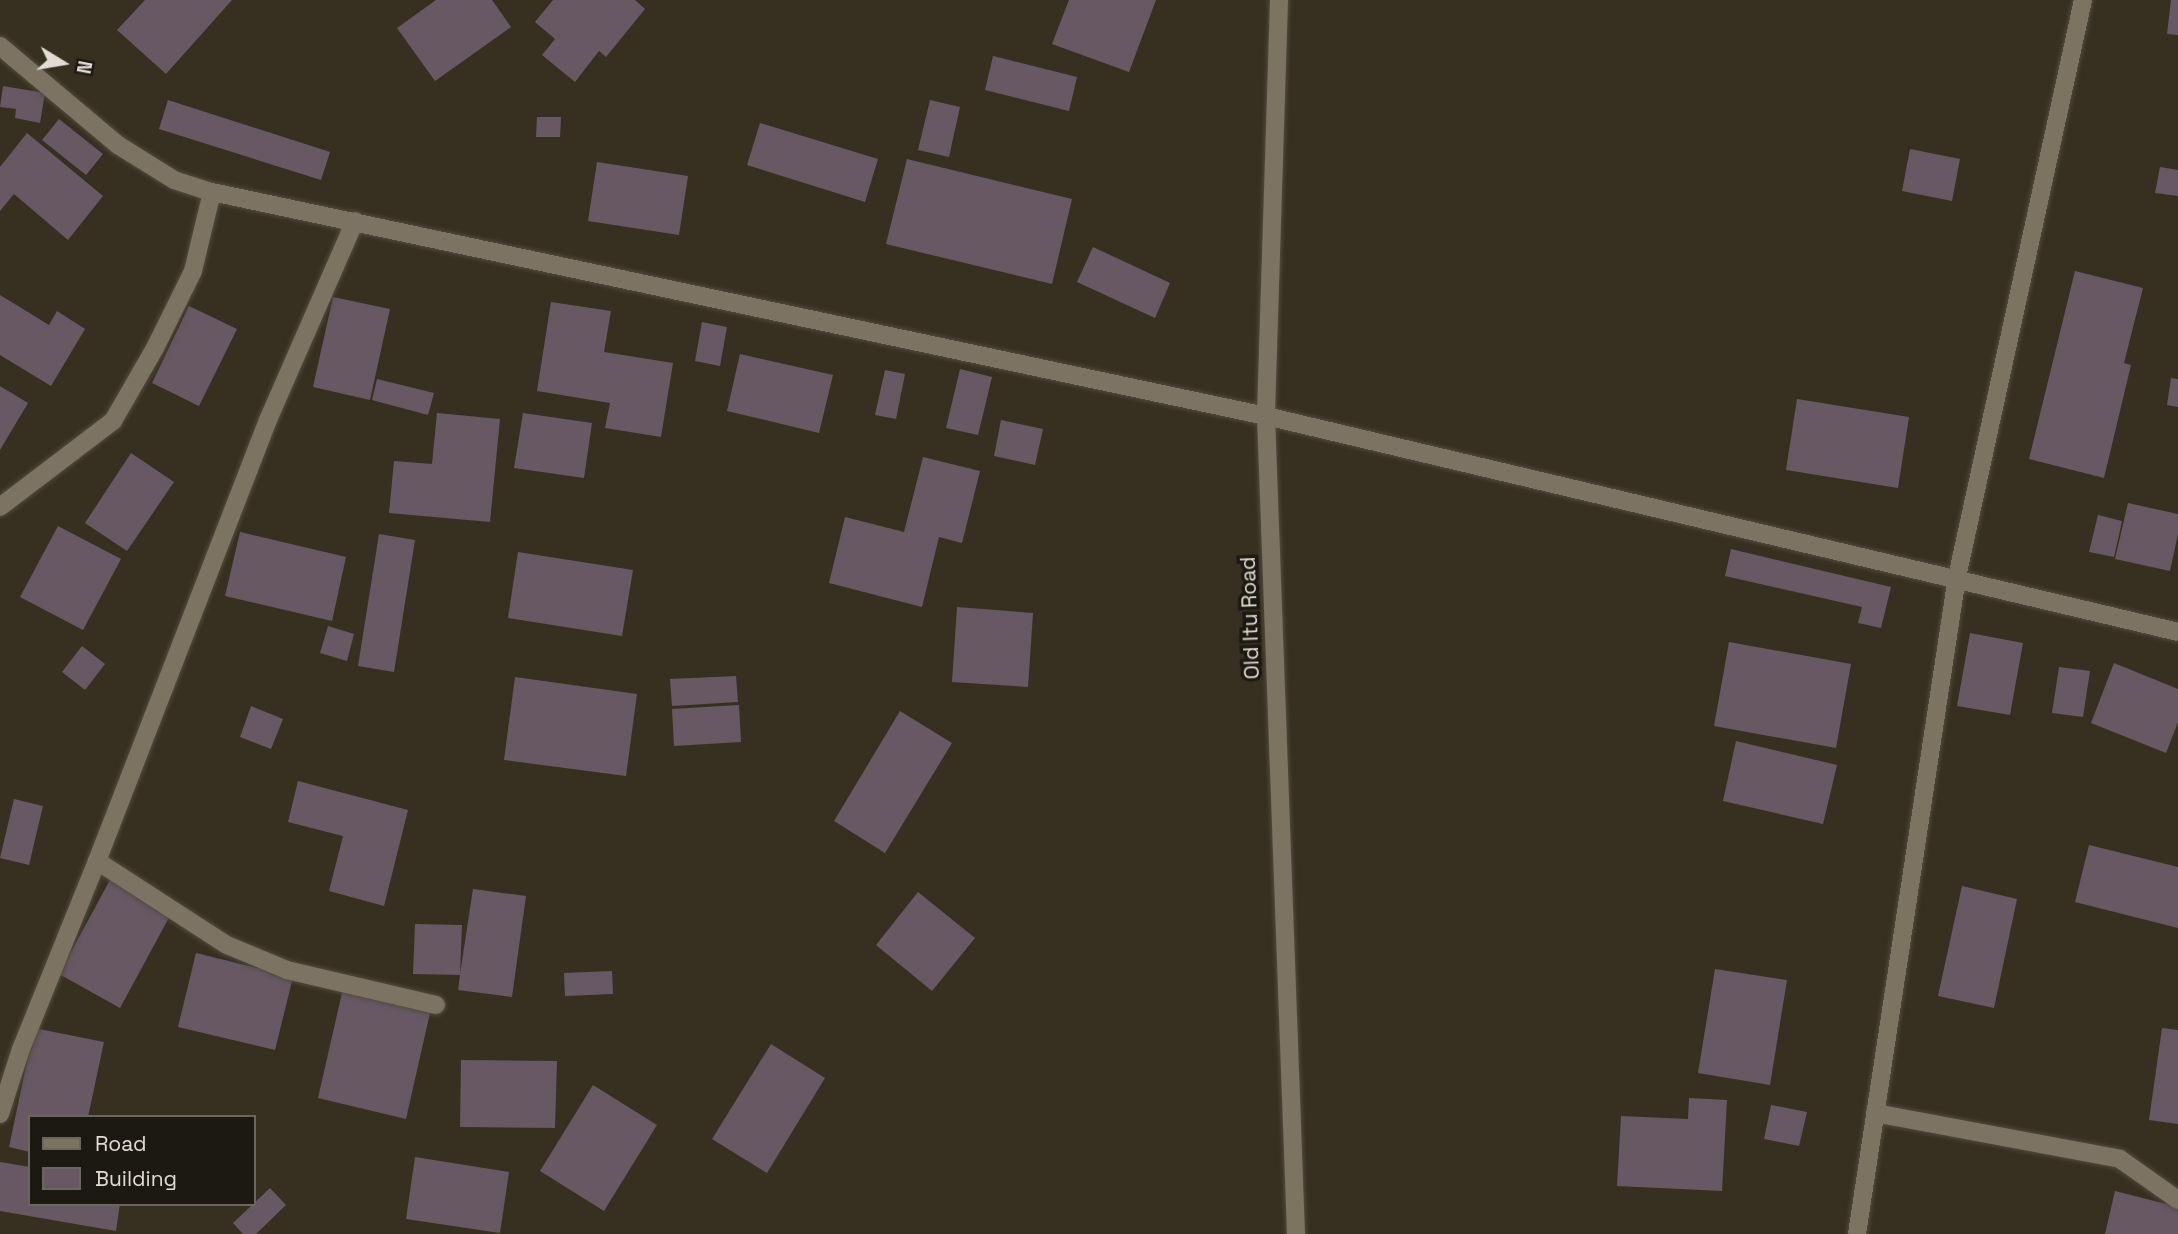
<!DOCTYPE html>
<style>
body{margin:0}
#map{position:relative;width:2178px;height:1234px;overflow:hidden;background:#373021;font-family:"Space Grotesk",sans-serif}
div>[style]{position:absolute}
.building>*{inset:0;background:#675864}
.roads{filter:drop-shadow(0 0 2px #524b3f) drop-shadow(0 0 2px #524b3f)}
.minor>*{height:18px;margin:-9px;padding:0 9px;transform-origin:9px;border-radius:9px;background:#7c7363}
.tertiary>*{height:18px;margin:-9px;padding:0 9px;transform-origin:9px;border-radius:9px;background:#7c7363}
span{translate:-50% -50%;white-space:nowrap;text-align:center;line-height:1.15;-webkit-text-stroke:7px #1c1812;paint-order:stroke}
.street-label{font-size:21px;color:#e2ddd4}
.legend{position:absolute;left:28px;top:1115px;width:228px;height:91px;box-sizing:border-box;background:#1c1812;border:2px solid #6b6760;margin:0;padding:9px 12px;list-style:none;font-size:21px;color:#e2ddd4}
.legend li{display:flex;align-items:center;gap:14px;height:35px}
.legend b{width:35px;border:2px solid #6b6760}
.north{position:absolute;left:28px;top:28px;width:70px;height:70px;-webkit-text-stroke:5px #1c1812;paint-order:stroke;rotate:101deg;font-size:19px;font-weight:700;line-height:28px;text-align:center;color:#e2ddd4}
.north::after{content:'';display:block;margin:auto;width:24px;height:32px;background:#e2ddd4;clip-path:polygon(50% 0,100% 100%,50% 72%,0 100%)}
</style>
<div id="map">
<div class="building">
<i style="clip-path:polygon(145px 0,232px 0,166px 74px,117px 30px)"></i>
<i style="clip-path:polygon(436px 0,492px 0,511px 27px,435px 81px,397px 28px)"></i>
<i style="clip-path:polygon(553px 0,635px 0,645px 9px,606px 57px,599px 51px,575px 82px,542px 55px,555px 39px,535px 22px)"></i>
<i style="clip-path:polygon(1069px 0,1156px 0,1129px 72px,1052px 44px)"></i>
<i style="clip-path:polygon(2171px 0,2178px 0,2178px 35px,2167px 34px)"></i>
<i style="clip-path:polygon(993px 56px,1077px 77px,1069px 111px,985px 90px)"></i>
<i style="clip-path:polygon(3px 86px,45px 93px,40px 123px,15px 118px,16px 109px,0 107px)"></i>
<i style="clip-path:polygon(168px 100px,330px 152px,321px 180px,159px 129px)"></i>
<i style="clip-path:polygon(930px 100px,960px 107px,949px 157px,918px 150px)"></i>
<i style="clip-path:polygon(537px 117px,561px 117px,560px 137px,536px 137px)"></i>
<i style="clip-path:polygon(59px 119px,103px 154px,86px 175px,42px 140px)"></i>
<i style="clip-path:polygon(760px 123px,878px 159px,865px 202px,747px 165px)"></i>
<i style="clip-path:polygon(27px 133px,103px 196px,68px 240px,14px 194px,0 211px,0 167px)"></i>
<i style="clip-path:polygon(1910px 149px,1960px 159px,1952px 201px,1902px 191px)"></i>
<i style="clip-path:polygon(907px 159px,1072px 199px,1052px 284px,886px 244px)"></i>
<i style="clip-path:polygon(597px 162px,688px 176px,679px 235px,588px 221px)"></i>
<i style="clip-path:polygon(2160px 167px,2178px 170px,2178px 196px,2155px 193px)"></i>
<i style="clip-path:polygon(1093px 247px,1170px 283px,1155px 318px,1077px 282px)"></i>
<i style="clip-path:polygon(2075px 271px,2143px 288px,2124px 363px,2131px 365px,2104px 478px,2029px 459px)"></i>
<i style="clip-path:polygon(0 295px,49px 325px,57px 311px,85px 329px,51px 386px,0 355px)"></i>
<i style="clip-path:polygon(333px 297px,390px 309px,370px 400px,313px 387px)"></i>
<i style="clip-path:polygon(551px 302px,611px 311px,604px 352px,673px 363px,661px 437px,605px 428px,610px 403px,537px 391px)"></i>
<i style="clip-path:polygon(189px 306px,237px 329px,199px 406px,152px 383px)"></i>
<i style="clip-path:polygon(702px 322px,727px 327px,720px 366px,695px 361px)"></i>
<i style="clip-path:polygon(740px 354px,833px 375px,819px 433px,727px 411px)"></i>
<i style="clip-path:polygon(960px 369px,992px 377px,978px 435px,946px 428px)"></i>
<i style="clip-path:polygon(885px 370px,905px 374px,896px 419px,875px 415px)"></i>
<i style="clip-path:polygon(2171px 378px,2178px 379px,2178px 407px,2167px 405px)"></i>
<i style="clip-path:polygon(377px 379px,434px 393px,428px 415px,372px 400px)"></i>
<i style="clip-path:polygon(0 386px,28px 403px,0 450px)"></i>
<i style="clip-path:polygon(1797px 399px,1909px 417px,1898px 488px,1786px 470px)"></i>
<i style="clip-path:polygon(437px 413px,500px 419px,490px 522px,389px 513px,394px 461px,432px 464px)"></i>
<i style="clip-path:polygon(523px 413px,592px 423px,584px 478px,514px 468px)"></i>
<i style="clip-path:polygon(1001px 420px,1043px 429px,1035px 465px,994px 456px)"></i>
<i style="clip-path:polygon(131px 453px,174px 482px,127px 551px,85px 523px)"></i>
<i style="clip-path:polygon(923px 457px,980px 471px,962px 543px,939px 537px,922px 607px,829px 583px,845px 517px,904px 532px)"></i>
<i style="clip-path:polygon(2128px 503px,2178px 514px,2178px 534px,2170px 571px,2115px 559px)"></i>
<i style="clip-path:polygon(2098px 515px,2122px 521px,2114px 557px,2089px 552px)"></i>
<i style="clip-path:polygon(58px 526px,121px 559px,83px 630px,20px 597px)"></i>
<i style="clip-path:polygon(240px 532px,346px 557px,332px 621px,225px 596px)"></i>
<i style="clip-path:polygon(379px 534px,415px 540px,394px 672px,358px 666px)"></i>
<i style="clip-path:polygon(1731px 549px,1891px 587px,1881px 628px,1858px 623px,1862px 607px,1725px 576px)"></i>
<i style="clip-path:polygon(518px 552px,633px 570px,622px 636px,508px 618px)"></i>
<i style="clip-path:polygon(957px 607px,1033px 613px,1028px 687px,952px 682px)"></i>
<i style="clip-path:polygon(328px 626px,354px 634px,347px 661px,320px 653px)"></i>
<i style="clip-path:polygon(1970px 633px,2023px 643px,2010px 715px,1957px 706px)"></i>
<i style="clip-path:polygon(1729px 642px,1851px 664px,1836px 748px,1714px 726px)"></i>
<i style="clip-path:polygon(82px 646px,105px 664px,85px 690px,62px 672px)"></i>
<i style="clip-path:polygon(2114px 663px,2178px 689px,2178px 722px,2166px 753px,2091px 723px)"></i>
<i style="clip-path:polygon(2059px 667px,2090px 671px,2083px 717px,2052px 713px)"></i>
<i style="clip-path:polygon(736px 676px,738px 702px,672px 706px,670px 679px)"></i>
<i style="clip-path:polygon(515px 677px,637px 694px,626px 776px,504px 760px)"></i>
<i style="clip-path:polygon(739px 705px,741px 742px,674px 746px,672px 709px)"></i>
<i style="clip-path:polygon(251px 706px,283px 719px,271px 749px,240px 737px)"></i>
<i style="clip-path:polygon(900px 711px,952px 743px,885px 853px,834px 821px)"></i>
<i style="clip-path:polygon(1736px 741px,1837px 765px,1823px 824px,1723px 801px)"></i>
<i style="clip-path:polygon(298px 781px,408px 810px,384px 906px,329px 891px,343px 836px,288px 822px)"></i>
<i style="clip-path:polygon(14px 799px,43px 806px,29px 865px,0 858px)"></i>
<i style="clip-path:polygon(2089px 845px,2178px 867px,2178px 928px,2075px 902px)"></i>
<i style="clip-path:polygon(111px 878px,172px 912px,120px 1008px,59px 974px)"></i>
<i style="clip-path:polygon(1962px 886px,2017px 899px,1994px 1008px,1938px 996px)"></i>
<i style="clip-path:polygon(473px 889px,526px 896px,512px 997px,458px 990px,460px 975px,413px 974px,415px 924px,462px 925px,460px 974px)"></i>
<i style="clip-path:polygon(918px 892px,975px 938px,932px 991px,876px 945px)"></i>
<i style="clip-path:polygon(196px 953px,293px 977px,275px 1050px,178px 1027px)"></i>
<i style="clip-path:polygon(1715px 969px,1787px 980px,1770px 1085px,1698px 1073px)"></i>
<i style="clip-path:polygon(612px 971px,613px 994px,565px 996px,564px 973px)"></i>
<i style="clip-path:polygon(344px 984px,432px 1004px,406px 1119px,318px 1098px)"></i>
<i style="clip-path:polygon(34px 1028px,104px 1042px,88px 1117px,30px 1117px,30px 1152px,9px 1147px)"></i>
<i style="clip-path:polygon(2162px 1028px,2178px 1030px,2178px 1124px,2149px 1120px)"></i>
<i style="clip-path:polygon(771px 1044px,825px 1078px,767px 1173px,712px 1139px)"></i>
<i style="clip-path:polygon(461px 1060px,557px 1061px,555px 1128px,460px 1127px)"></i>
<i style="clip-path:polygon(593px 1085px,657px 1125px,604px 1211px,540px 1171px)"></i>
<i style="clip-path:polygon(1689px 1098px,1727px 1100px,1722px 1191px,1617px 1186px,1621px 1116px,1688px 1119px)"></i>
<i style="clip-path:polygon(1771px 1105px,1807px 1112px,1799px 1146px,1764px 1139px)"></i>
<i style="clip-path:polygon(415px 1157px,509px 1172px,500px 1233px,406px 1219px)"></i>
<i style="clip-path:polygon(0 1162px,30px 1167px,30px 1204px,120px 1204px,116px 1231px,0 1211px)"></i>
<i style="clip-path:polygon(270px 1188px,286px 1205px,256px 1234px,243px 1234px,233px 1223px)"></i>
<i style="clip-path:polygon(2115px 1191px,2178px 1207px,2178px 1234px,2105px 1234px)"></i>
</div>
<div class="roads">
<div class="minor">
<i style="left:0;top:46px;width:154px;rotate:40deg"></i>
<i style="left:118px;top:145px;width:66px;rotate:32deg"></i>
<i style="left:174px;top:180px;width:40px;rotate:18deg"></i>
<i style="left:212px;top:192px;width:1078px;rotate:12deg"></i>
<i style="left:1266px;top:416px;width:937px;rotate:13.32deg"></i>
<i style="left:0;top:507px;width:142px;rotate:-37.3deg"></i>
<i style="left:113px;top:421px;width:84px;rotate:-60.1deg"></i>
<i style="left:155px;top:348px;width:86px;rotate:-63.7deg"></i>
<i style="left:193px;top:271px;width:81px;rotate:-76.5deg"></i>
<i style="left:97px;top:861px;width:155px;rotate:32.9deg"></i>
<i style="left:227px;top:945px;width:65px;rotate:22.6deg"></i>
<i style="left:287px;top:970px;width:153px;rotate:13.2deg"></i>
<i style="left:1875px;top:1113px;width:249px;rotate:10.6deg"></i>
<i style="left:2120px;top:1159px;width:71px;rotate:35.3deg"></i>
<i style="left:0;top:1114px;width:68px;rotate:-72.1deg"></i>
<i style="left:21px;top:1049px;width:203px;rotate:-68deg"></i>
<i style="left:97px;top:861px;width:473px;rotate:-68.8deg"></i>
<i style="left:268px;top:420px;width:217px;rotate:-66.4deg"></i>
<i style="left:1857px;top:1234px;width:665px;rotate:-81.35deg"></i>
<i style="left:1957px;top:577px;width:591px;rotate:-77.68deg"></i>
</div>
<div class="tertiary">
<i style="left:1279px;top:0;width:416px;rotate:91.8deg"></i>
<i style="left:1266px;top:416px;width:819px;rotate:87.9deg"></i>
</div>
</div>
<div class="street-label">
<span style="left:1250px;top:618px;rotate:-92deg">Old Itu Road</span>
</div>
<ul class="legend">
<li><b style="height:9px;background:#7c7363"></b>Road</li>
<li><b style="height:19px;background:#675864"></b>Building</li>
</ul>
<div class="north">N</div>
</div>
